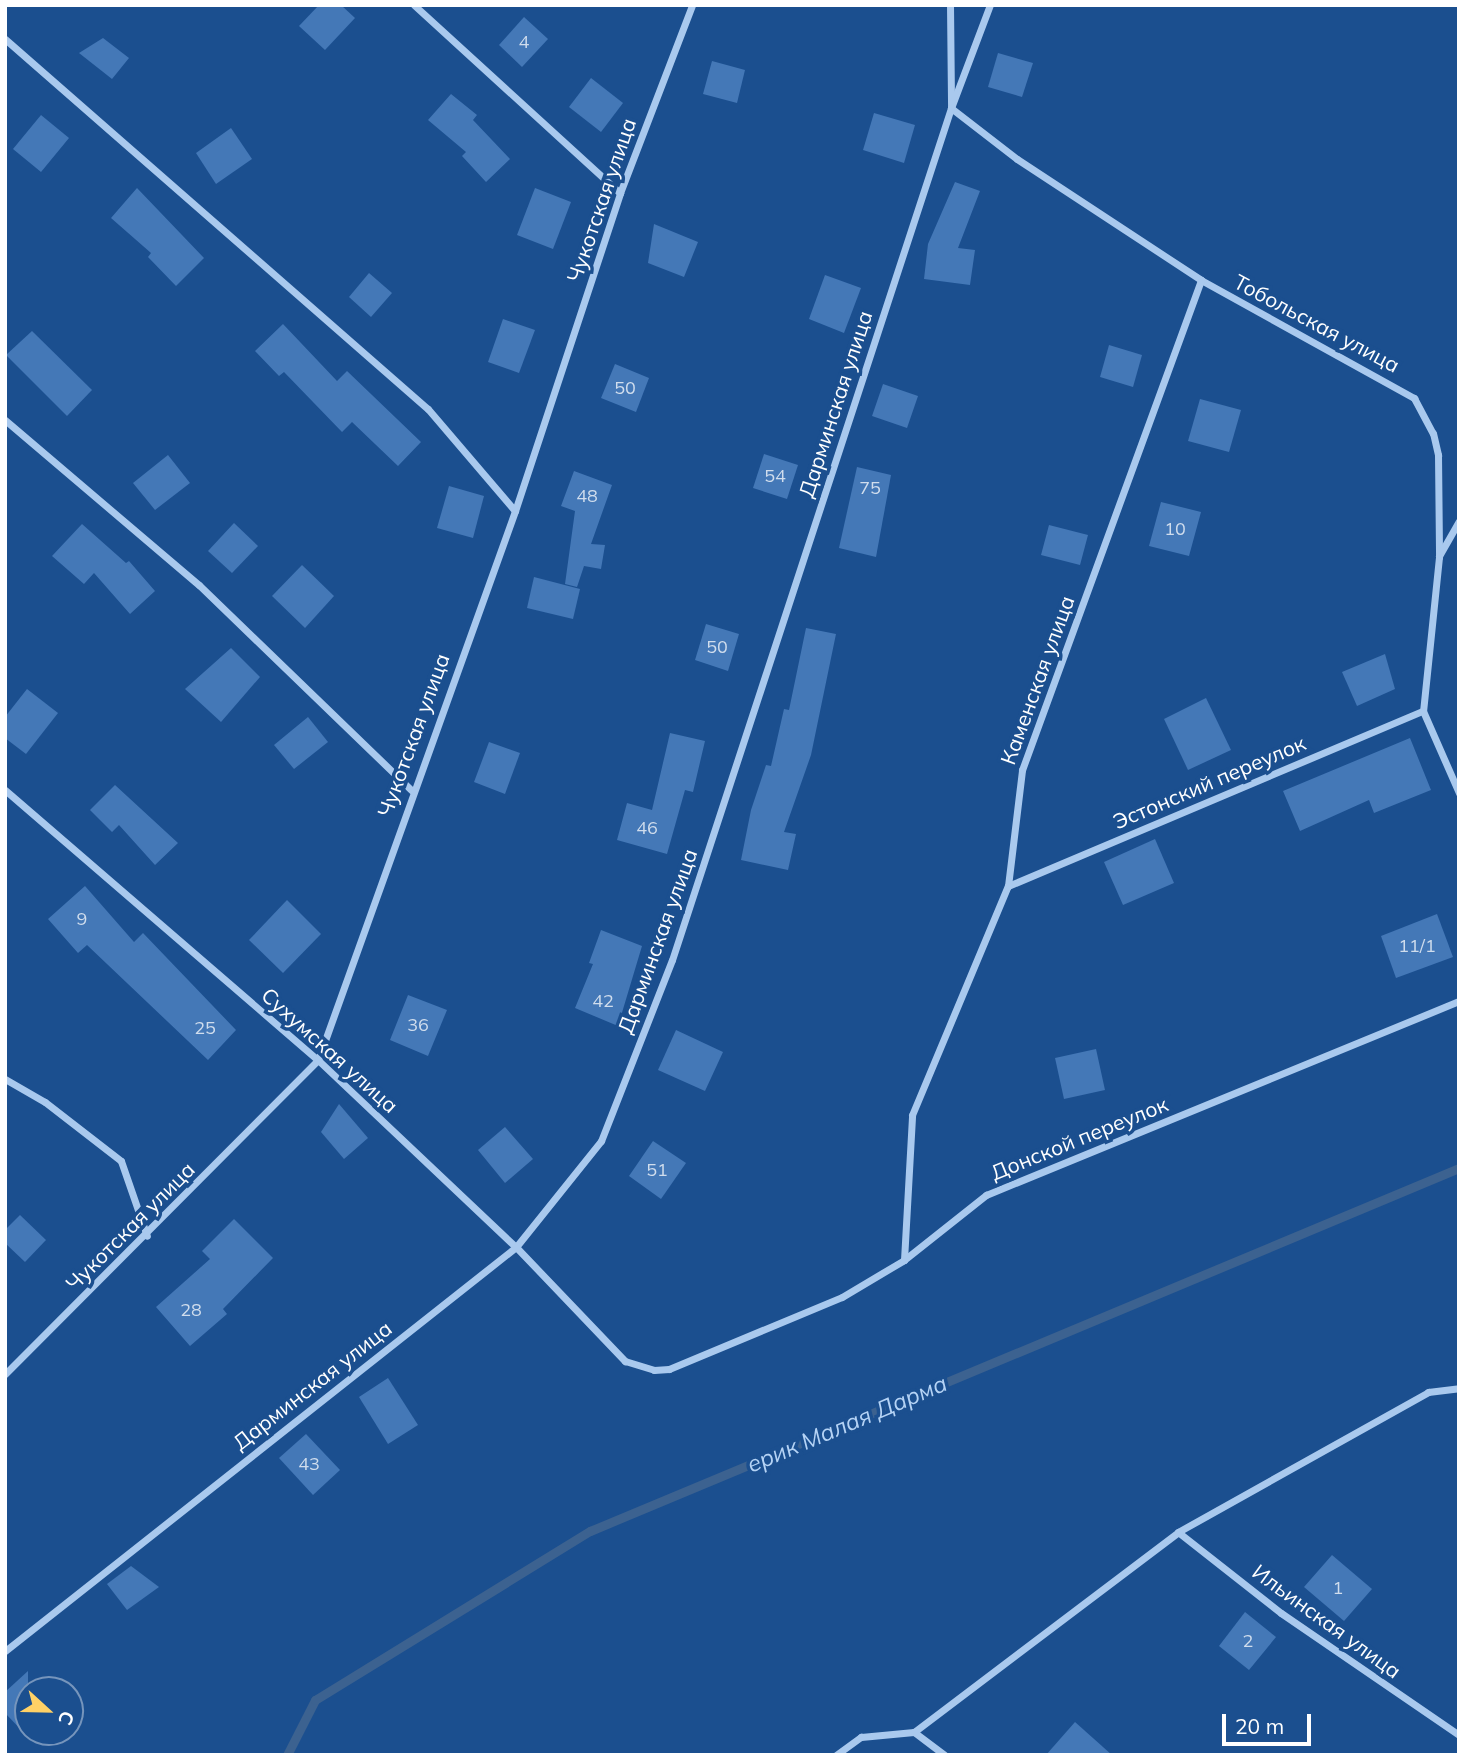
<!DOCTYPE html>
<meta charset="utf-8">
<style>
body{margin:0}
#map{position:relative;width:1464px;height:1760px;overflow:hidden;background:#1b4f8f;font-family:Mulish,sans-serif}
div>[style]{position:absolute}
.stream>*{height:9px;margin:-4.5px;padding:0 4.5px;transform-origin:4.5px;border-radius:4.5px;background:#3c6290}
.building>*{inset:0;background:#4478b7}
.street>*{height:7px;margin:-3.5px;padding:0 3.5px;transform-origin:3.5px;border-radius:3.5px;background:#a9c9ee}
span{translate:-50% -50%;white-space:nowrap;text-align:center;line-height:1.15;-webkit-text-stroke:7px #1b4f8f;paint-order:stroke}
.number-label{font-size:18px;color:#d0dded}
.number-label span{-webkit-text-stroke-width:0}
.street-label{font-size:21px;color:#fff}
.water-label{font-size:23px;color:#b5d3f5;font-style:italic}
.frame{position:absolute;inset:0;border:7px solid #fff;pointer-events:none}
.north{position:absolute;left:14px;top:1676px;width:70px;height:70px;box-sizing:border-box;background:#1b4f8f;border:2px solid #7695bc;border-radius:50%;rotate:112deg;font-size:19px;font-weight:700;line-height:28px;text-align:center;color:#fff}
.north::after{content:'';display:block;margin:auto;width:24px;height:32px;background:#ffd166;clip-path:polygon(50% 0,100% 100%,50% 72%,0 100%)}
.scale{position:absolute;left:1222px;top:1714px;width:89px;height:32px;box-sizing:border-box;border:4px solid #fff;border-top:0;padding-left:9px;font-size:21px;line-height:24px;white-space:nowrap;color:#fff;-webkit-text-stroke:5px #1b4f8f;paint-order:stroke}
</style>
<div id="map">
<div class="stream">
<i style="left:287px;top:1755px;width:62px;rotate:-63deg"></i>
<i style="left:315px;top:1700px;width:323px;rotate:-31.6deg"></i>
<i style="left:590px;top:1531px;width:942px;rotate:-22.67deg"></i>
</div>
<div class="building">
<i style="clip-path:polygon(319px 5px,341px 5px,355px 18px,325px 50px,299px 26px)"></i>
<i style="clip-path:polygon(524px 17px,548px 39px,522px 67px,499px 45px)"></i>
<i style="clip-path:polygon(103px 38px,129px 58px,112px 79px,79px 53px)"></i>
<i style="clip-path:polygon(998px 53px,1033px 63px,1022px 97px,988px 87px)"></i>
<i style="clip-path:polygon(712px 61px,745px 70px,737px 103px,703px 94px)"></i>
<i style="clip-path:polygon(591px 78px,623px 103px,601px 132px,569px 107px)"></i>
<i style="clip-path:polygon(451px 94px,477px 115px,473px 120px,510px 159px,486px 182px,462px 156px,466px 152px,428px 120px)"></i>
<i style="clip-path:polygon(874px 113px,915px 125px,904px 163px,863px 150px)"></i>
<i style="clip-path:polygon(41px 115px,69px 138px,41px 172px,13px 149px)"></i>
<i style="clip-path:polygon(231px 128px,252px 159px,216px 184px,196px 153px)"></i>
<i style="clip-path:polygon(955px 182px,980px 191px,958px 248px,975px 250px,970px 285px,924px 279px,928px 244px)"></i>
<i style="clip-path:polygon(137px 188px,204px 258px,176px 286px,148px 257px,151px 253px,111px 218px)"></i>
<i style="clip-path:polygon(535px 188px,571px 202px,553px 249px,517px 235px)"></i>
<i style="clip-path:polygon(654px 224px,698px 242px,684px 277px,648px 263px)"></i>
<i style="clip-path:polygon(369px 273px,392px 293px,371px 317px,349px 297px)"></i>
<i style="clip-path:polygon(825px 275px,861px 288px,844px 333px,809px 319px)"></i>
<i style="clip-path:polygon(503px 319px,535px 330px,519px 373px,488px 362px)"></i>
<i style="clip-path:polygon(283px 324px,337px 381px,347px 371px,421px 442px,398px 466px,352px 422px,342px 432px,284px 372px,279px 376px,255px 351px)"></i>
<i style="clip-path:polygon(32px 331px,92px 390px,67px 416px,6px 355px)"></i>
<i style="clip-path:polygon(1109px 345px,1142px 355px,1133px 387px,1100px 377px)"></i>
<i style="clip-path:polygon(615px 364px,649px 378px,636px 412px,601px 398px)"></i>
<i style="clip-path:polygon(883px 384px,918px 396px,907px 428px,872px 416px)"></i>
<i style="clip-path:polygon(1200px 399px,1241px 410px,1229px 452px,1188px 441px)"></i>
<i style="clip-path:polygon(764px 454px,798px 465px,787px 499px,753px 488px)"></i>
<i style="clip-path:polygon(168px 455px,190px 483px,155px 510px,133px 483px)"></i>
<i style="clip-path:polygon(857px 467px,891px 475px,876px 557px,839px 548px)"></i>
<i style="clip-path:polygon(574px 471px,612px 485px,591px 544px,605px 545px,601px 569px,584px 566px,577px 587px,565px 584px,575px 511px,561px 506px)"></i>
<i style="clip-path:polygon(449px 486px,484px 496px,473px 538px,437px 528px)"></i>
<i style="clip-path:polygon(1161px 502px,1201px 512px,1189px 556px,1149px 546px)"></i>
<i style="clip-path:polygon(234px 523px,258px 546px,232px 573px,208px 551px)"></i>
<i style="clip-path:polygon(82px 524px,126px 563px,129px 561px,155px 591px,130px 614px,94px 573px,84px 584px,52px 556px)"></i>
<i style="clip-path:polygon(1049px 525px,1088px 535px,1080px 565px,1041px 555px)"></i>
<i style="clip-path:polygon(302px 565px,334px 596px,305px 628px,272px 596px)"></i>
<i style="clip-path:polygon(534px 577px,580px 589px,573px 619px,527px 608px)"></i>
<i style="clip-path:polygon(706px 624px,739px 634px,728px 671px,695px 660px)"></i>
<i style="clip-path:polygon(806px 628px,836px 634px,811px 755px,784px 832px,796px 834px,788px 870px,741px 860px,751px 810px,766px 765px,771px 766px,784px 709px,789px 710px)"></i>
<i style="clip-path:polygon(231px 648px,260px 677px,221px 722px,185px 689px)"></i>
<i style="clip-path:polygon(1385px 654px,1395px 689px,1357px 706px,1342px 672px)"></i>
<i style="clip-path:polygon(27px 689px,58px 713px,26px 754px,5px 738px,5px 717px)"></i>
<i style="clip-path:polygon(1206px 698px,1231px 750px,1188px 770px,1164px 719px)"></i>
<i style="clip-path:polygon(308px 717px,328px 742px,294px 769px,274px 745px)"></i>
<i style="clip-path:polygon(670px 733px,705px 741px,693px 792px,685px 790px,667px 854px,617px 840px,627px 803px,652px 810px)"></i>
<i style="clip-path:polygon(1410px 738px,1431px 790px,1374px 813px,1369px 800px,1300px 831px,1283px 791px)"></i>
<i style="clip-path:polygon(489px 742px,520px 753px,505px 794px,474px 782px)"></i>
<i style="clip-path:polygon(115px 785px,178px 843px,155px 865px,119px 825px,112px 832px,90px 810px)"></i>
<i style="clip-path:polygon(1155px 839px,1174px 883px,1123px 905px,1104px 862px)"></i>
<i style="clip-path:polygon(85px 886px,134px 942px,143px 933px,236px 1030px,208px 1060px,87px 945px,78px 953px,48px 919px)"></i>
<i style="clip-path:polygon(287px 900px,321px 934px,283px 973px,249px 940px)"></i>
<i style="clip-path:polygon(1437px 914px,1453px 957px,1396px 978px,1381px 936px)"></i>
<i style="clip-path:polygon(601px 930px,642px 946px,618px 1026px,575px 1008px,593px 964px,589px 963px)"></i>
<i style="clip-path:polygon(408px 995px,447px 1010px,428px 1056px,390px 1040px)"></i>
<i style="clip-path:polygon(676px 1030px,723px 1052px,705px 1091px,658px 1070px)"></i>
<i style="clip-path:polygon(1096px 1049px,1105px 1090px,1064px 1099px,1055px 1058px)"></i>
<i style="clip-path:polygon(339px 1104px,368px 1138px,344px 1159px,321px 1132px)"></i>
<i style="clip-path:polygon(505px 1127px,533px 1159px,505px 1183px,478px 1150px)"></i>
<i style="clip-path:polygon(653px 1141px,686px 1163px,661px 1199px,629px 1176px)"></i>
<i style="clip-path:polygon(20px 1215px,46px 1240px,25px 1262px,5px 1243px,5px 1230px)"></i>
<i style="clip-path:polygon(234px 1219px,273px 1258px,223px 1309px,227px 1314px,190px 1346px,156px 1307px,210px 1259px,202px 1251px)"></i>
<i style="clip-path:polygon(388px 1378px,418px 1425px,388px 1444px,359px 1397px)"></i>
<i style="clip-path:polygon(306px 1434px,340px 1470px,313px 1495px,279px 1458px)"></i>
<i style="clip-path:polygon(1332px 1555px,1372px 1589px,1344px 1621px,1304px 1587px)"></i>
<i style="clip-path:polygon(131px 1566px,159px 1587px,127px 1610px,107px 1584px)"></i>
<i style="clip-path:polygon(1245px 1612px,1276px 1637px,1249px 1670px,1219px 1646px)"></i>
<i style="clip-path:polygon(28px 1671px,28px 1737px,5px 1713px,5px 1692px)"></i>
<i style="clip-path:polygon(1075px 1722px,1112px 1755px,1046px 1755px)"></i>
</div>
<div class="street">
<i style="left:414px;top:5px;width:279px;rotate:42.4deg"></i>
<i style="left:950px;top:5px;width:103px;rotate:89.4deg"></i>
<i style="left:951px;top:108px;width:83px;rotate:37.7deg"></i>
<i style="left:1017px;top:159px;width:220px;rotate:33.3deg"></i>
<i style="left:1201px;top:280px;width:244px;rotate:29deg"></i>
<i style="left:1414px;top:398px;width:40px;rotate:62deg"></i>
<i style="left:1433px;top:433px;width:23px;rotate:77deg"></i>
<i style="left:1438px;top:455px;width:102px;rotate:89.4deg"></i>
<i style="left:1439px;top:557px;width:155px;rotate:95.9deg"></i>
<i style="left:1423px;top:711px;width:90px;rotate:66.3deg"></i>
<i style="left:5px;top:39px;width:562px;rotate:41.18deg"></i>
<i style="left:428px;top:409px;width:134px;rotate:49.5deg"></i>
<i style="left:5px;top:420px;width:255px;rotate:40.4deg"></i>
<i style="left:199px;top:585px;width:295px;rotate:44deg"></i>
<i style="left:1439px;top:556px;width:40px;rotate:-60.3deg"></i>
<i style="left:5px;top:790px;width:413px;rotate:40.8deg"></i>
<i style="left:318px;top:1060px;width:272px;rotate:43.4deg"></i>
<i style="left:516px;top:1247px;width:158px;rotate:46.3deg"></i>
<i style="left:625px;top:1361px;width:30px;rotate:17deg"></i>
<i style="left:654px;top:1370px;width:15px;rotate:-4deg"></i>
<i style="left:669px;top:1369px;width:187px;rotate:-22.6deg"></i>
<i style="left:842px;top:1297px;width:72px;rotate:-30.8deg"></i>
<i style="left:904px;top:1260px;width:105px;rotate:-38.4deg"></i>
<i style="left:986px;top:1195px;width:511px;rotate:-22.3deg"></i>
<i style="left:1008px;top:886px;width:450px;rotate:-22.9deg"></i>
<i style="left:5px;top:1079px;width:46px;rotate:29.9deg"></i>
<i style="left:45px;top:1102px;width:96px;rotate:37.8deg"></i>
<i style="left:121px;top:1161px;width:79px;rotate:70.9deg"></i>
<i style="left:904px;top:1260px;width:145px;rotate:-86.8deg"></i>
<i style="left:912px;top:1115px;width:248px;rotate:-67.3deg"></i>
<i style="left:1008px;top:886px;width:117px;rotate:-83.1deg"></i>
<i style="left:1022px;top:770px;width:522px;rotate:-69.93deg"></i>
<i style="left:5px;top:1374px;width:443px;rotate:-45.1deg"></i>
<i style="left:318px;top:1060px;width:583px;rotate:-70.26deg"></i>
<i style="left:515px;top:511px;width:335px;rotate:-71.7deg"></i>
<i style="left:620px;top:193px;width:201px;rotate:-69deg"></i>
<i style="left:1178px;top:1532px;width:131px;rotate:38.2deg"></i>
<i style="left:1281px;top:1613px;width:216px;rotate:34.4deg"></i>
<i style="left:5px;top:1651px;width:651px;rotate:-38.33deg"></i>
<i style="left:516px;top:1247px;width:136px;rotate:-51.3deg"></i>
<i style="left:601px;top:1141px;width:194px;rotate:-68.6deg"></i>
<i style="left:672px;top:960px;width:897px;rotate:-71.87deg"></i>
<i style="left:951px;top:108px;width:110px;rotate:-69.3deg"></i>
<i style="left:914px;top:1732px;width:38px;rotate:37deg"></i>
<i style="left:836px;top:1755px;width:31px;rotate:-36deg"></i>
<i style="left:861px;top:1737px;width:53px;rotate:-5.4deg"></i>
<i style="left:914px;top:1732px;width:331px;rotate:-37.1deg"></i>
<i style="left:1178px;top:1532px;width:287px;rotate:-29.2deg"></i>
<i style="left:1428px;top:1392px;width:31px;rotate:-7deg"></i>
</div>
<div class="number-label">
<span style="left:524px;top:42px">4</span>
<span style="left:625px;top:388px">50</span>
<span style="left:775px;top:476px">54</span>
<span style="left:870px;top:488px">75</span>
<span style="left:587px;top:496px">48</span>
<span style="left:1175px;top:529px">10</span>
<span style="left:717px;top:647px">50</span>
<span style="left:647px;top:828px">46</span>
<span style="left:82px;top:919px">9</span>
<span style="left:1417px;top:946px">11/1</span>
<span style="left:603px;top:1001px">42</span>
<span style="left:418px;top:1025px">36</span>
<span style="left:205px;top:1028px">25</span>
<span style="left:657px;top:1170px">51</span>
<span style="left:191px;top:1310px">28</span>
<span style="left:309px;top:1464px">43</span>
<span style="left:1338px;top:1588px">1</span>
<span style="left:1248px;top:1641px">2</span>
</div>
<div class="street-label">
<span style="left:601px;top:200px;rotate:-71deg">Чукотская улица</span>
<span style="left:1317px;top:323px;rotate:28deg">Тобольская улица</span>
<span style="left:835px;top:404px;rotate:-72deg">Дарминская улица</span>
<span style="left:1037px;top:680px;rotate:-70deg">Каменская улица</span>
<span style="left:413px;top:735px;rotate:-70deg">Чукотская улица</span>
<span style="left:1209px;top:782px;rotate:-23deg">Эстонский переулок</span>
<span style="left:657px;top:941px;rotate:-70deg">Дарминская улица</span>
<span style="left:330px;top:1050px;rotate:42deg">Сухумская улица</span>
<span style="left:1079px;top:1138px;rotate:-22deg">Донской переулок</span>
<span style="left:130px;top:1226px;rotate:-45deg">Чукотская улица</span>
<span style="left:312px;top:1385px;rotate:-38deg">Дарминская улица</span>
<span style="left:1327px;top:1621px;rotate:36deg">Ильинская улица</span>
</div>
<div class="water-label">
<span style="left:847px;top:1424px;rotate:-23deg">ерик Малая Дарма</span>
</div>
<div class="frame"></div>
<div class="north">С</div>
<div class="scale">20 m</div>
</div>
